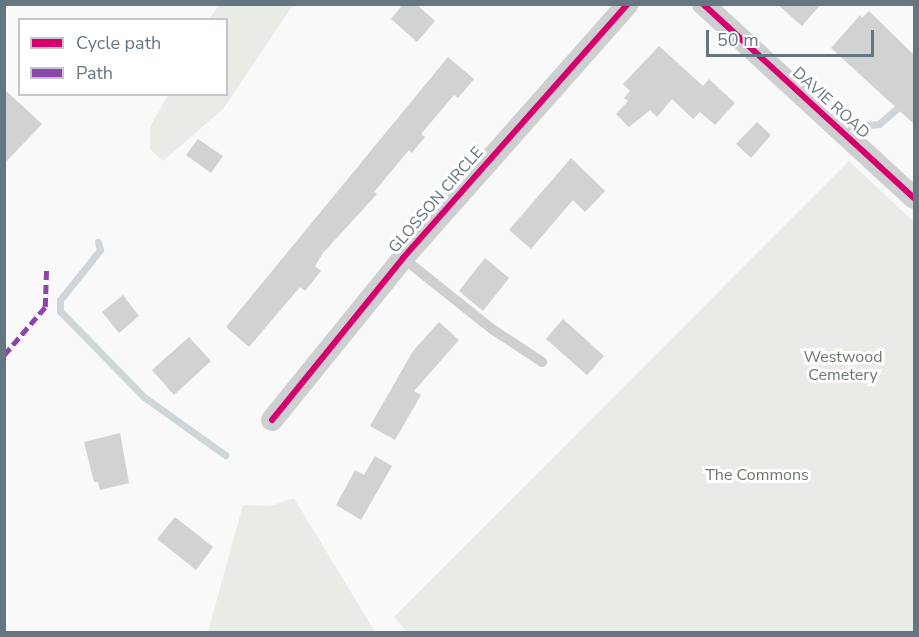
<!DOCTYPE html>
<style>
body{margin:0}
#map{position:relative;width:919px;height:637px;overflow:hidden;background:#f9f9f9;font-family:"Nunito Sans",sans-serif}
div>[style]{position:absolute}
.green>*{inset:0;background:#e8ebe6}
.stream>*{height:7px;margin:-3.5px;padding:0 3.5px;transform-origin:3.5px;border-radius:3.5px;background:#ced6d9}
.building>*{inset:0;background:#d0d2d3}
.lane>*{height:10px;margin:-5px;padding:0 5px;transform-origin:5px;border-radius:5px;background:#cecfd0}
.street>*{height:22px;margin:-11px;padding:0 11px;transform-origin:11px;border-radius:11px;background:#cecfd0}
.quiet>*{height:4.5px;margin-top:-2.25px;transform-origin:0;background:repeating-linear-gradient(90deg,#8e44ad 0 9px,transparent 0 13.5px)}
.cycleway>*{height:6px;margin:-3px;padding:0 3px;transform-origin:3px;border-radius:3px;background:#d6006c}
span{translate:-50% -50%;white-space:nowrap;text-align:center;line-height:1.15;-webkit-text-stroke:6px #fff;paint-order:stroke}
.street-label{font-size:16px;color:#657683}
.park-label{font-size:16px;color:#687a64}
.frame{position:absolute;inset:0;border:6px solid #657683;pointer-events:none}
.legend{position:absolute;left:18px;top:18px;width:210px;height:78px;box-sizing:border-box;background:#fff;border:2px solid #c1c8cd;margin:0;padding:8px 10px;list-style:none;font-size:18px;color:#657683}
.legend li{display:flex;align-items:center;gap:12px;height:30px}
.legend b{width:30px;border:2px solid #c1c8cd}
.scale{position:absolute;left:706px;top:30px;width:168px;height:27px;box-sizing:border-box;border:3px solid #657683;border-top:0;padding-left:8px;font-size:18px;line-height:21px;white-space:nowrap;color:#657683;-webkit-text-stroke:4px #fff;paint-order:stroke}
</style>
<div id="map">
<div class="green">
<i style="clip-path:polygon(219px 4px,293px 5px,223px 109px,163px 161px,150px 149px,150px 127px,168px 95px,226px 94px,226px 20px,210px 19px)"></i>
<i style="clip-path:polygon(849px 161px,914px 222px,914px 632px,407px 632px,394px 617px)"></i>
<i style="clip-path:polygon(294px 498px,375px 632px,208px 632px,243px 505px,271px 506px)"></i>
</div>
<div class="stream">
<i style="left:860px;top:126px;width:19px;rotate:-6deg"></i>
<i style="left:879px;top:124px;width:32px;rotate:-41deg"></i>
<i style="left:98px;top:242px;width:8px;rotate:76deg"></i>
<i style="left:100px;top:250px;width:64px;rotate:128.7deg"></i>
<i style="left:60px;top:300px;width:11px;rotate:90deg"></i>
<i style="left:60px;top:311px;width:120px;rotate:45.7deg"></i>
<i style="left:144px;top:397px;width:100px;rotate:35.6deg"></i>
</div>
<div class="building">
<i style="clip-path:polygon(403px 4px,416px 4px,435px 21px,417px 42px,391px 19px)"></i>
<i style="clip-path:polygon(777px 4px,821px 4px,802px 26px)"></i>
<i style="clip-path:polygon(869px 11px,915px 56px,915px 125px,831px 48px,860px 15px,862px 18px)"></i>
<i style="clip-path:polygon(659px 46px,703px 86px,709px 79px,735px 103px,715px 125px,700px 112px,693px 119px,672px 99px,657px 117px,650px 110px,629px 127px,616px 114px,628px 101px,624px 98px,630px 91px,623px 84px)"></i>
<i style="clip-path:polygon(448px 57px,474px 79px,458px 98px,454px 95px,421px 134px,425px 137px,412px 153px,409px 150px,374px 192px,377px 194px,323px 253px,315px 266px,321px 271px,305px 291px,300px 287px,249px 347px,226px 327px)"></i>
<i style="clip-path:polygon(4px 89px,42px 124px,4px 164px)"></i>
<i style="clip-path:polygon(757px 122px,771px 135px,751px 158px,736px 144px)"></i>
<i style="clip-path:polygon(198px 139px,223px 156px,211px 173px,186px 155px)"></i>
<i style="clip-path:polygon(571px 158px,605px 191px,585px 212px,573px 200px,531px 249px,509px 230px)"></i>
<i style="clip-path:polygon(485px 258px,509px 278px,483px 311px,459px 291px)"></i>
<i style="clip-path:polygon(123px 295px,139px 316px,119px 333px,102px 312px)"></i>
<i style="clip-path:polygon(563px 319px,604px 356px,587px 375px,546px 339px)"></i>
<i style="clip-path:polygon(439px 322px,459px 340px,414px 391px,421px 395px,395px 440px,370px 426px,413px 351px)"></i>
<i style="clip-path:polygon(189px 337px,211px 361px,174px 395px,152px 370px)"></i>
<i style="clip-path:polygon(120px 433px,129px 483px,100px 490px,98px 482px,94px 482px,84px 442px)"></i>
<i style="clip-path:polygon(375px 456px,392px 466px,361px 520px,336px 505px,355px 470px,364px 475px)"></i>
<i style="clip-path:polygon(175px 517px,213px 547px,196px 570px,157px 539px)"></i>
</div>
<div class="lane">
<i style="left:403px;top:258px;width:114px;rotate:38.6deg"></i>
<i style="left:492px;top:329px;width:60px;rotate:33.4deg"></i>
</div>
<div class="street">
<i style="left:703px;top:4px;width:287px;rotate:42.6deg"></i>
<i style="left:272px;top:420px;width:208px;rotate:-51deg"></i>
<i style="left:403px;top:258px;width:339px;rotate:-48.5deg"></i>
</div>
<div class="quiet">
<i style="left:4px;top:355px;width:63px;rotate:-49.5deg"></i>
<i style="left:45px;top:307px;width:37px;rotate:-88deg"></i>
</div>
<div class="cycleway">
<i style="left:703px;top:4px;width:287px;rotate:42.6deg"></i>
<i style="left:272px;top:420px;width:208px;rotate:-51deg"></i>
<i style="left:403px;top:258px;width:339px;rotate:-48.5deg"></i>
</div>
<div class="street-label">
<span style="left:831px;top:103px;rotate:42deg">DAVIE ROAD</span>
<span style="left:436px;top:200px;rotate:-49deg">GLOSSON CIRCLE</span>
</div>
<div class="park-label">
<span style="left:843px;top:366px">Westwood<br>Cemetery</span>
<span style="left:757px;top:475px">The Commons</span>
</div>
<div class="frame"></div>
<ul class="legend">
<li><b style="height:8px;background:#d6006c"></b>Cycle path</li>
<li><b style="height:8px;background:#8e44ad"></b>Path</li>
</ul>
<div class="scale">50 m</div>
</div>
